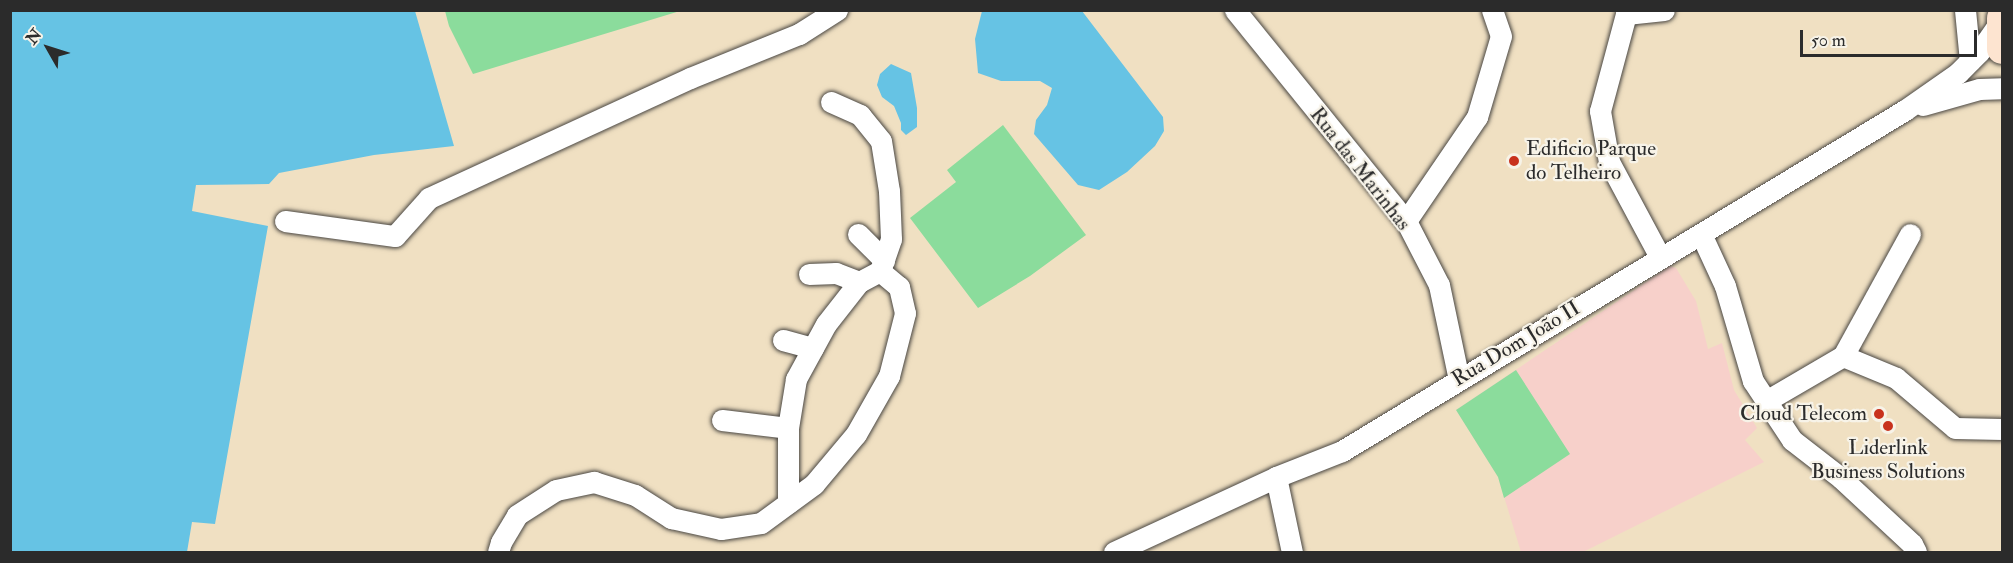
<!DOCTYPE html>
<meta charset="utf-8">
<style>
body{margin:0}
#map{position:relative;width:2013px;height:563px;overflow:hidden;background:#f0e0c2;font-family:"IM FELL Double Pica",serif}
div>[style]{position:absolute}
.built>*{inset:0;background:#f7d0ca}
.green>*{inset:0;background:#8bdc9c}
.water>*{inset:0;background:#66c3e4}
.roads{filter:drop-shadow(0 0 2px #494642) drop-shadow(0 0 2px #494642)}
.street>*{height:21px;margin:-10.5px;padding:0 10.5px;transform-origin:10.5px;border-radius:10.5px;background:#fff}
.secondary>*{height:30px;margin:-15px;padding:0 15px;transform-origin:15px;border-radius:15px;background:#fde4d0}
.dots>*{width:16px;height:16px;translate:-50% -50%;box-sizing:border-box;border:3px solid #f7f3e8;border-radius:50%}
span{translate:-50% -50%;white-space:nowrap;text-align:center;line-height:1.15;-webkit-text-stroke:4.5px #f7f3e8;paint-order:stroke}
.poi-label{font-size:21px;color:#2b2b2b}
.left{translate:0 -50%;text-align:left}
.right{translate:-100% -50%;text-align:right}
.street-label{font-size:21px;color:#2b2b2b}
.frame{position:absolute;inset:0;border:12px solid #2b2b2b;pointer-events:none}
.north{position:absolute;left:18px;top:18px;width:60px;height:60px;-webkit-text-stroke:4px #f7f3e8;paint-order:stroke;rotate:309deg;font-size:16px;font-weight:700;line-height:24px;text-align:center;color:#2b2b2b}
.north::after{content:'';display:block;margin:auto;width:21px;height:27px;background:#2b2b2b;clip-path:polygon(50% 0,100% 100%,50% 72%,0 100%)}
.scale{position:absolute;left:1800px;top:30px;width:177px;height:27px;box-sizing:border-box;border:3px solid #2b2b2b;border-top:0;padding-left:8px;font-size:18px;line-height:21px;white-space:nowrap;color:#2b2b2b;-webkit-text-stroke:4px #f7f3e8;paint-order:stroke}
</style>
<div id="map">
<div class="built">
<i style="clip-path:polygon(1670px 266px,1676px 268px,1696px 301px,1708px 349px,1722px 343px,1734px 390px,1757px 428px,1745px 440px,1764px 462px,1583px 552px,1521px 552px,1498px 477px,1456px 410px)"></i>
</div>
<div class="green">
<i style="clip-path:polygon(445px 11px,445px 10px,680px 11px,473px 74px,449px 26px)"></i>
<i style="clip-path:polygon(1003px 125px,1086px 235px,1030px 276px,978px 308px,910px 218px,956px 182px,947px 170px)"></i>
<i style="clip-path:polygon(1516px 370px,1570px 454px,1504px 498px,1498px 477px,1456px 410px)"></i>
</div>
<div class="water">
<i style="clip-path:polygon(10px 11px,415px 11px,454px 146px,374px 155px,279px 173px,269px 184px,196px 185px,192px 211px,268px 226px,215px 524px,192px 522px,187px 552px,11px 552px)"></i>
<i style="clip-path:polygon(982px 11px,1082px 11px,1163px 117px,1164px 131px,1155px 146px,1127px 172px,1099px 190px,1078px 185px,1034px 134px,1036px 120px,1047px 105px,1052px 88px,1040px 81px,1001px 81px,978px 73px,975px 39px)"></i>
<i style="clip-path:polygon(891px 64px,911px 73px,917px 108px,917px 127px,906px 135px,901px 130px,901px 123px,894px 106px,882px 97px,877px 85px,880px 74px)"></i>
</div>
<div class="roads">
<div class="street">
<i style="left:1235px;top:10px;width:272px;rotate:51deg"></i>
<i style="left:1406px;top:221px;width:72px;rotate:62.7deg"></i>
<i style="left:1439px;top:285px;width:97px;rotate:78.1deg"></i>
<i style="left:1965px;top:10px;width:51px;rotate:84.4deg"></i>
<i style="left:831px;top:102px;width:32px;rotate:24deg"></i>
<i style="left:860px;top:115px;width:33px;rotate:51deg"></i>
<i style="left:881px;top:141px;width:51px;rotate:80.9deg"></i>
<i style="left:889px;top:191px;width:48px;rotate:87.6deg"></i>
<i style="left:891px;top:239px;width:34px;rotate:109deg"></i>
<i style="left:1923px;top:105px;width:58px;rotate:-15.9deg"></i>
<i style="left:1979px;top:89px;width:23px;rotate:-2deg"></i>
<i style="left:285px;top:221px;width:111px;rotate:7.8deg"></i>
<i style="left:395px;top:236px;width:51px;rotate:-48.2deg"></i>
<i style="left:429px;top:198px;width:287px;rotate:-24.7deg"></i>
<i style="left:690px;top:78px;width:118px;rotate:-22deg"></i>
<i style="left:799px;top:34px;width:45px;rotate:-32.3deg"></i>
<i style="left:1406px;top:221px;width:126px;rotate:-55.7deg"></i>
<i style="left:1477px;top:117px;width:84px;rotate:-73.5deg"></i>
<i style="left:1501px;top:36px;width:28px;rotate:-109deg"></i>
<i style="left:858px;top:234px;width:37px;rotate:45deg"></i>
<i style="left:1701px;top:234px;width:57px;rotate:65.2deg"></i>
<i style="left:1725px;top:286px;width:99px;rotate:73.6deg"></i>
<i style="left:1753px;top:381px;width:71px;rotate:56.5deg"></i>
<i style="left:1792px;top:440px;width:62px;rotate:37.8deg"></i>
<i style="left:1841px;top:478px;width:97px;rotate:42.9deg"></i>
<i style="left:1912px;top:544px;width:9px;rotate:63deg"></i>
<i style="left:1660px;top:257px;width:108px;rotate:-118.2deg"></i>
<i style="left:1609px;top:162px;width:52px;rotate:-100deg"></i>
<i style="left:1600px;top:111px;width:100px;rotate:-75deg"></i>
<i style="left:1626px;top:14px;width:38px;rotate:-6deg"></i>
<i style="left:809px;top:274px;width:27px;rotate:-2deg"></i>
<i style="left:836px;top:273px;width:25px;rotate:21deg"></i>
<i style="left:783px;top:340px;width:31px;rotate:15deg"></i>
<i style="left:1843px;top:356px;width:57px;rotate:22.5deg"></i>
<i style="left:1896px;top:378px;width:77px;rotate:40.3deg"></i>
<i style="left:1955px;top:428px;width:47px;rotate:1.2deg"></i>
<i style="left:1766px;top:401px;width:89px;rotate:-30.3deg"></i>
<i style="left:1843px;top:356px;width:139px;rotate:-61.2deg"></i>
<i style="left:722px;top:420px;width:66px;rotate:6.9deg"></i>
<i style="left:1276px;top:477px;width:77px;rotate:78deg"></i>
<i style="left:498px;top:552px;width:10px;rotate:-73deg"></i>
<i style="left:501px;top:542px;width:31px;rotate:-59deg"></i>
<i style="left:517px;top:515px;width:46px;rotate:-32.7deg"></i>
<i style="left:556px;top:490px;width:39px;rotate:-12deg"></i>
<i style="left:594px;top:482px;width:43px;rotate:17.6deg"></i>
<i style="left:635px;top:495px;width:43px;rotate:32.6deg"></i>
<i style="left:671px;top:518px;width:51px;rotate:12.4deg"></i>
<i style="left:721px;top:529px;width:40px;rotate:-8.5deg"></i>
<i style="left:761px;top:523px;width:66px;rotate:-36.3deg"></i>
<i style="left:814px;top:484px;width:65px;rotate:-50deg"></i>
<i style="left:856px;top:434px;width:67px;rotate:-60.4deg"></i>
<i style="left:889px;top:376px;width:65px;rotate:-75.7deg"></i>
<i style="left:905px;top:313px;width:27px;rotate:-103deg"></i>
<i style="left:899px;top:287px;width:25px;rotate:-140deg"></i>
<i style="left:880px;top:271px;width:24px;rotate:152deg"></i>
<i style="left:859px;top:282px;width:53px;rotate:128.2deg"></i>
<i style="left:826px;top:324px;width:63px;rotate:118.6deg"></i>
<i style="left:796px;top:379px;width:50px;rotate:99.3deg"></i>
<i style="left:788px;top:428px;width:75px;rotate:90deg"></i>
<i style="left:1114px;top:552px;width:179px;rotate:-24.8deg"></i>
<i style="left:1276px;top:477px;width:71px;rotate:-21.5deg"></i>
<i style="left:1342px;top:451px;width:658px;rotate:-31.2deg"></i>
<i style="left:1905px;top:110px;width:65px;rotate:-34.9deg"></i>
<i style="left:1958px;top:73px;width:30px;rotate:-45deg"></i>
<i style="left:1979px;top:52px;width:40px;rotate:-55.1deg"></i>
</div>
<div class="secondary">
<i style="left:2002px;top:18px;width:31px;rotate:90deg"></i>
</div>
</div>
<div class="dots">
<i style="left:1514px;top:161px;background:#c8321e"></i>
<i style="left:1879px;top:414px;background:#c8321e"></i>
<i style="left:1888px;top:426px;background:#c8321e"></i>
</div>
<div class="poi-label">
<span class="left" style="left:1526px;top:161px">Edificio Parque<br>do Telheiro</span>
<span class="right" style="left:1867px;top:414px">Cloud Telecom</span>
<span style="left:1888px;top:460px">Liderlink<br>Business Solutions</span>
</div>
<div class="street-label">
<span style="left:1360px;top:169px;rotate:52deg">Rua das Marinhas</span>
<span style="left:1516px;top:344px;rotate:-31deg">Rua Dom João II</span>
</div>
<div class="frame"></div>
<div class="north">N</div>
<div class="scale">50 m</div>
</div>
